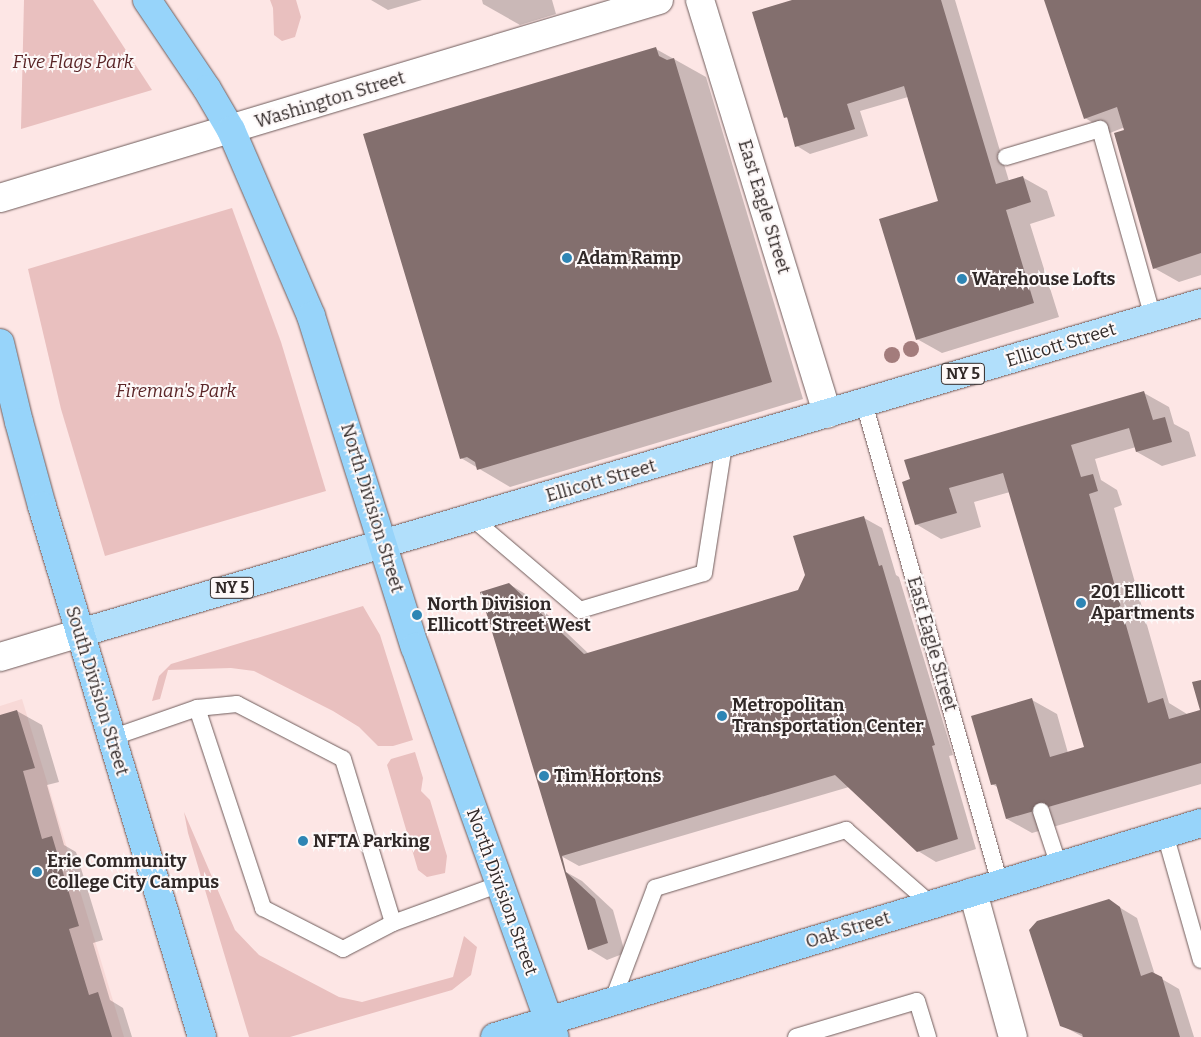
<!DOCTYPE html>
<style>
body{margin:0}
#map{position:relative;width:1201px;height:1037px;overflow:hidden;background:#fde6e5;font-family:Bitter,serif}
div>[style]{position:absolute}
.built>*{inset:0;background:#f8d9d7}
.green>*{inset:0;background:#e9c0bf}
.shadow>*{inset:0;background:#0003}
.building>*{inset:0;background:#836f6e}
.roads{filter:drop-shadow(0 0 1px #6f5c5b) drop-shadow(0 0 1px #6f5c5b)}
.service>*{height:16px;margin:-8px;padding:0 8px;transform-origin:8px;border-radius:8px;background:#fff}
.minor>*{height:28px;margin:-14px;padding:0 14px;transform-origin:14px;border-radius:14px;background:#fff}
.tertiary>*{height:28px;margin:-14px;padding:0 14px;transform-origin:14px;border-radius:14px;background:#fff}
.secondary>*{height:28px;margin:-14px;padding:0 14px;transform-origin:14px;border-radius:14px;background:#fff}
.primary>*{height:28px;margin:-14px;padding:0 14px;transform-origin:14px;border-radius:14px;background:#b1dffb}
.trunk>*{height:28px;margin:-14px;padding:0 14px;transform-origin:14px;border-radius:14px;background:#97d4fa}
.trees>*{width:16px;height:16px;margin:-8px;border-radius:50%;background:#a37c7c}
.dots>*{width:14px;height:14px;translate:-50% -50%;box-sizing:border-box;border:2px solid #fdf8f8;border-radius:50%}
span{translate:-50% -50%;white-space:nowrap;text-align:center;line-height:1.15;-webkit-text-stroke:4px #fdf8f8;paint-order:stroke}
.shield-label span{padding:1px 4px;background:#fdf8f8;border:1px solid;border-radius:4px;-webkit-text-stroke-width:0}
.shield-label{font-size:16px;color:#312928;font-weight:700}
.park-label{font-size:18px;color:#5a2527;font-style:italic}
.street-label{font-size:18px;color:#312928}
.poi-label{font-size:18px;color:#312928;font-weight:700}
.left{translate:0 -50%;text-align:left}
</style>
<div id="map">
<div class="built">
<i style="clip-path:polygon(22px 699px,124px 1037px,0 1037px,0 706px)"></i>
</div>
<div class="green">
<i style="clip-path:polygon(24px 0,93px 0,152px 90px,21px 129px)"></i>
<i style="clip-path:polygon(270px 0,296px 0,301px 17px,295px 37px,282px 41px,274px 35px,273px 8px)"></i>
<i style="clip-path:polygon(232px 208px,281px 342px,326px 491px,105px 556px,61px 409px,28px 269px)"></i>
<i style="clip-path:polygon(363px 606px,380px 635px,413px 740px,393px 746px,378px 746px,359px 727px,333px 711px,254px 671px,231px 668px,168px 670px,160px 699px,152px 701px,159px 676px,171px 664px)"></i>
<i style="clip-path:polygon(415px 752px,423px 778px,421px 791px,430px 800px,447px 856px,445px 873px,427px 877px,418px 870px,387px 765px,391px 759px)"></i>
<i style="clip-path:polygon(184px 812px,235px 930px,259px 955px,339px 997px,362px 1002px,453px 977px,464px 936px,477px 947px,471px 975px,452px 990px,290px 1037px,249px 1037px,188px 833px)"></i>
</div>
<div class="shadow">
<i style="clip-path:polygon(371px 0,422px 0,388px 10px)"></i>
<i style="clip-path:polygon(482px 0,552px 0,556px 14px,520px 25px,483px 4px)"></i>
<i style="clip-path:polygon(800px 0,955px 0,1009px 181px,1022px 177px,1047px 191px,1055px 216px,1030px 224px,1059px 317px,942px 353px,917px 339px,939px 202px,908px 97px,860px 111px,868px 136px,810px 154px,797px 146px,789px 119px,785px 117px)"></i>
<i style="clip-path:polygon(1047px 0,1201px 0,1201px 275px,1179px 282px,1154px 268px,1125px 127px,1110px 133px,1085px 118px)"></i>
<i style="clip-path:polygon(656px 49px,706px 77px,803px 399px,510px 487px,461px 458px)"></i>
<i style="clip-path:polygon(1144px 393px,1169px 407px,1174px 424px,1189px 432px,1196px 456px,1162px 466px,1137px 452px,1136px 447px,1095px 459px,1101px 480px,1117px 490px,1122px 505px,1114px 508px,1169px 703px,1187px 714px,1201px 711px,1201px 784px,1032px 833px,1007px 819px,999px 788px,992px 784px,1032px 700px,1057px 714px,1068px 753px,1085px 748px,1010px 492px,974px 502px,981px 527px,941px 539px,916px 524px,904px 482px)"></i>
<i style="clip-path:polygon(864px 518px,882px 528px,896px 575px,899px 577px,953px 755px,949px 756px,976px 849px,936px 862px,918px 851px,849px 787px,579px 866px,561px 856px,509px 584px,527px 595px,589px 654px,799px 591px)"></i>
<i style="clip-path:polygon(17px 711px,42px 725px,59px 782px,47px 785px,64px 845px,76px 852px,103px 940px,93px 943px,110px 1000px,123px 1008px,132px 1037px,0 1037px,0 716px)"></i>
<i style="clip-path:polygon(566px 872px,582px 881px,613px 910px,625px 953px,607px 960px,589px 949px)"></i>
<i style="clip-path:polygon(1109px 901px,1137px 918px,1155px 975px,1179px 989px,1194px 1037px,1083px 1037px,1061px 1025px)"></i>
</div>
<div class="building">
<i style="clip-path:polygon(792px 0,941px 0,996px 184px,1023px 176px,1031px 202px,1006px 210px,1034px 303px,916px 340px,879px 219px,938px 201px,904px 86px,847px 104px,855px 129px,795px 147px,787px 117px,784px 118px,752px 12px)"></i>
<i style="clip-path:polygon(1044px 0,1201px 0,1201px 253px,1153px 269px,1114px 133px,1124px 130px,1117px 107px,1084px 119px)"></i>
<i style="clip-path:polygon(656px 47px,659px 56px,667px 60px,674px 58px,772px 382px,477px 470px,475px 462px,467px 457px,460px 459px,363px 134px)"></i>
<i style="clip-path:polygon(1144px 391px,1153px 420px,1165px 417px,1172px 442px,1136px 452px,1129px 428px,1071px 445px,1081px 477px,1093px 474px,1098px 491px,1089px 494px,1148px 703px,1163px 698px,1169px 719px,1200px 710px,1192px 682px,1201px 680px,1201px 763px,1006px 819px,996px 784px,991px 785px,971px 716px,1032px 698px,1050px 757px,1084px 747px,1003px 473px,949px 488px,957px 513px,915px 525px,902px 482px,910px 479px,904px 460px)"></i>
<i style="clip-path:polygon(864px 516px,879px 566px,882px 565px,935px 745px,932px 746px,958px 839px,917px 852px,835px 775px,562px 856px,566px 872px,595px 899px,608px 943px,588px 950px,480px 592px,509px 583px,584px 654px,798px 590px,805px 575px,793px 536px)"></i>
<i style="clip-path:polygon(17px 710px,35px 768px,23px 771px,42px 839px,52px 836px,79px 926px,69px 929px,89px 995px,98px 992px,112px 1037px,0 1037px,0 715px)"></i>
<i style="clip-path:polygon(1109px 899px,1120px 907px,1141px 976px,1152px 972px,1162px 977px,1180px 1037px,1083px 1037px,1082px 1034px,1060px 1026px,1029px 930px,1037px 921px)"></i>
</div>
<div class="roads">
<div class="service">
<i style="left:1006px;top:157px;width:98px;rotate:-16.6deg"></i>
<i style="left:1100px;top:129px;width:196px;rotate:74.3deg"></i>
<i style="left:864px;top:403px;width:500px;rotate:74.2deg"></i>
<i style="left:472px;top:518px;width:142px;rotate:40.4deg"></i>
<i style="left:580px;top:610px;width:129px;rotate:-16.6deg"></i>
<i style="left:704px;top:573px;width:130px;rotate:-81.1deg"></i>
<i style="left:197px;top:708px;width:211px;rotate:71.7deg"></i>
<i style="left:263px;top:908px;width:90px;rotate:27.1deg"></i>
<i style="left:343px;top:949px;width:56px;rotate:-27.5deg"></i>
<i style="left:393px;top:923px;width:114px;rotate:-20deg"></i>
<i style="left:111px;top:738px;width:91px;rotate:-19.2deg"></i>
<i style="left:197px;top:708px;width:40px;rotate:-5.7deg"></i>
<i style="left:237px;top:704px;width:119px;rotate:27.4deg"></i>
<i style="left:343px;top:759px;width:171px;rotate:73deg"></i>
<i style="left:1041px;top:811px;width:58px;rotate:71.9deg"></i>
<i style="left:1165px;top:834px;width:131px;rotate:74.1deg"></i>
<i style="left:612px;top:1002px;width:122px;rotate:-69.3deg"></i>
<i style="left:655px;top:888px;width:200px;rotate:-16.9deg"></i>
<i style="left:846px;top:830px;width:114px;rotate:41.1deg"></i>
<i style="left:796px;top:1037px;width:126px;rotate:-16.6deg"></i>
<i style="left:917px;top:1001px;width:38px;rotate:73deg"></i>
</div>
<div class="minor">
<i style="left:700px;top:0;width:433px;rotate:72.9deg"></i>
<i style="left:973px;top:892px;width:150px;rotate:74.6deg"></i>
</div>
<div class="tertiary">
<i style="left:0;top:198px;width:688px;rotate:-16.72deg"></i>
</div>
<div class="secondary">
<i style="left:0;top:657px;width:84px;rotate:-16.7deg"></i>
</div>
<div class="primary">
<i style="left:80px;top:633px;width:1169px;rotate:-16.4deg"></i>
</div>
<div class="trunk">
<i style="left:147px;top:0;width:107px;rotate:56deg"></i>
<i style="left:207px;top:89px;width:48px;rotate:59.7deg"></i>
<i style="left:231px;top:130px;width:202px;rotate:66.7deg"></i>
<i style="left:311px;top:316px;width:347px;rotate:72.6deg"></i>
<i style="left:415px;top:647px;width:414px;rotate:70.3deg"></i>
<i style="left:0;top:343px;width:81px;rotate:76.5deg"></i>
<i style="left:19px;top:422px;width:87px;rotate:74.7deg"></i>
<i style="left:42px;top:506px;width:555px;rotate:73.23deg"></i>
<i style="left:495px;top:1037px;width:738px;rotate:-16.86deg"></i>
</div>
</div>
<div class="trees">
<i style="left:911px;top:349px"></i>
<i style="left:892px;top:355px"></i>
</div>
<div class="dots">
<i style="left:567px;top:258px;background:#2e85b4"></i>
<i style="left:962px;top:279px;background:#2e85b4"></i>
<i style="left:1081px;top:603px;background:#2e85b4"></i>
<i style="left:417px;top:615px;background:#2e85b4"></i>
<i style="left:722px;top:716px;background:#2e85b4"></i>
<i style="left:544px;top:776px;background:#2e85b4"></i>
<i style="left:303px;top:841px;background:#2e85b4"></i>
<i style="left:37px;top:872px;background:#2e85b4"></i>
</div>
<div class="shield-label">
<span style="left:963px;top:374px">NY 5</span>
<span style="left:232px;top:588px">NY 5</span>
</div>
<div class="park-label">
<span style="left:73px;top:62px">Five Flags Park</span>
<span style="left:176px;top:391px">Fireman's Park</span>
</div>
<div class="street-label">
<span style="left:330px;top:100px;rotate:-17deg">Washington Street</span>
<span style="left:764px;top:207px;rotate:73deg">East Eagle Street</span>
<span style="left:1061px;top:345px;rotate:-17deg">Ellicott Street</span>
<span style="left:601px;top:481px;rotate:-16deg">Ellicott Street</span>
<span style="left:372px;top:508px;rotate:73deg">North Division Street</span>
<span style="left:932px;top:644px;rotate:74deg">East Eagle Street</span>
<span style="left:97px;top:691px;rotate:73deg">South Division Street</span>
<span style="left:502px;top:892px;rotate:70deg">North Division Street</span>
<span style="left:848px;top:930px;rotate:-17deg">Oak Street</span>
</div>
<div class="poi-label">
<span class="left" style="left:577px;top:258px">Adam Ramp</span>
<span class="left" style="left:972px;top:279px">Warehouse Lofts</span>
<span class="left" style="left:1091px;top:603px">201 Ellicott<br>Apartments</span>
<span class="left" style="left:427px;top:615px">North Division<br>Ellicott Street West</span>
<span class="left" style="left:732px;top:716px">Metropolitan<br>Transportation Center</span>
<span class="left" style="left:554px;top:776px">Tim Hortons</span>
<span class="left" style="left:313px;top:841px">NFTA Parking</span>
<span class="left" style="left:47px;top:872px">Erie Community<br>College City Campus</span>
</div>
</div>
